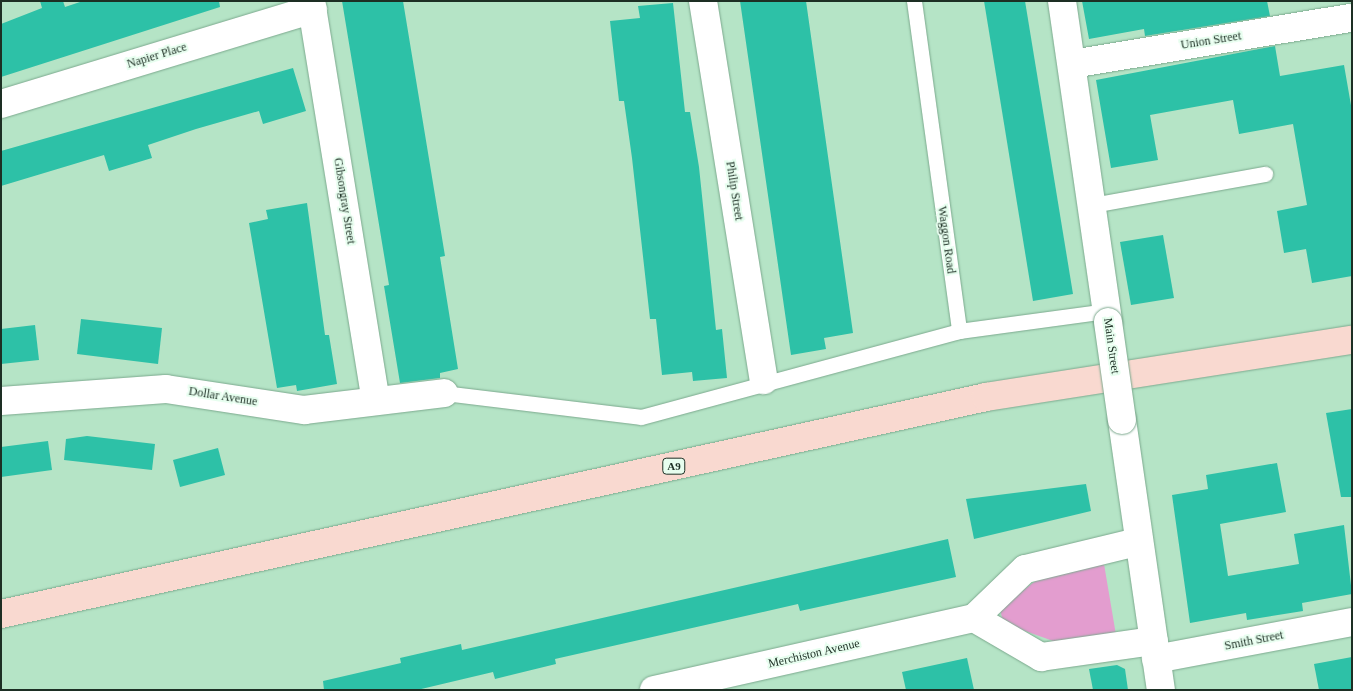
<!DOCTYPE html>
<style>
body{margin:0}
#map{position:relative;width:1353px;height:691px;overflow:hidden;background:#b5e4c6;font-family:"Times New Roman",serif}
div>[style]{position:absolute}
.green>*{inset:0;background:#e39dcf}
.building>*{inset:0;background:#2dc1a7}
.roads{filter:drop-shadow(0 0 1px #7ca98e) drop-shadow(0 0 1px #7ca98e)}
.lane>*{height:15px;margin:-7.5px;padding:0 7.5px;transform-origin:7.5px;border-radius:7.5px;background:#fff}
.street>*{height:28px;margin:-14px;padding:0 14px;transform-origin:14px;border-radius:14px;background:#fff}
.secondary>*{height:28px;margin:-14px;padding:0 14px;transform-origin:14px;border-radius:14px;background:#fff}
.primary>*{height:28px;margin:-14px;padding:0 14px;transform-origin:14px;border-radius:14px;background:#f9d9d0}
.bridges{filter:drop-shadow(0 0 1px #7ca98e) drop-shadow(0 0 1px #7ca98e)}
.secondary-bridge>*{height:28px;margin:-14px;padding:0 14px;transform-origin:14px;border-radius:14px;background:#fff}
span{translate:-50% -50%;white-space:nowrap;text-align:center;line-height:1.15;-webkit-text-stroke:4px #e7feef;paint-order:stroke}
.shield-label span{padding:1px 4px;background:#e7feef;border:1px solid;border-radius:4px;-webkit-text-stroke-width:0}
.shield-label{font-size:11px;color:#1d2f24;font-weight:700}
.street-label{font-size:12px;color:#1d2f24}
.frame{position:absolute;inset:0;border:2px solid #1d2f24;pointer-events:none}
</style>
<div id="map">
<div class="green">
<i style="clip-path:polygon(1104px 564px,1116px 635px,1056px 642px,1003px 623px,1000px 608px,1038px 579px)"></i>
</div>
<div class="building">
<i style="clip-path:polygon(40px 1px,63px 1px,65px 7px,83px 1px,219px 1px,220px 7px,1px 77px,1px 24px,42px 8px)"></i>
<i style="clip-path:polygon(342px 1px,403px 1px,445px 256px,440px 257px,458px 369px,440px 373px,440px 378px,400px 383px,384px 286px,389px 285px)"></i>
<i style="clip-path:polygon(740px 1px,806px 1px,853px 333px,824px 338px,826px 349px,791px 355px)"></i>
<i style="clip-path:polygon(984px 1px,1025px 1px,1073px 294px,1033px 301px)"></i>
<i style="clip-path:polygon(1082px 1px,1267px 1px,1270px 16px,1145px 36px,1144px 29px,1089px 39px)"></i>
<i style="clip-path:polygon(673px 3px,685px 112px,690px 112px,699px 167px,716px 330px,722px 329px,727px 378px,693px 381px,692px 372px,662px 375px,656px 319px,650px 319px,632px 158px,624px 101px,619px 101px,610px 21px,640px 18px,638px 6px)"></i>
<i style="clip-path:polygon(1275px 46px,1280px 76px,1344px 65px,1352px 111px,1352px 276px,1312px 283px,1306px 249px,1284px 253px,1277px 211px,1307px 205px,1293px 124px,1239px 134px,1233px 100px,1150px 115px,1158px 160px,1111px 168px,1096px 80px)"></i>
<i style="clip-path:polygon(293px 68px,306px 111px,263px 124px,259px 111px,196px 129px,148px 145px,152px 158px,109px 171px,104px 155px,1px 186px,1px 151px)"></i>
<i style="clip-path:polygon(307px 203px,325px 335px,329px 335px,337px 384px,297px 391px,296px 385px,277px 388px,249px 223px,268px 219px,266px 210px)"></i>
<i style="clip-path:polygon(1163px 235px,1174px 298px,1131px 305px,1120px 242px)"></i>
<i style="clip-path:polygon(81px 319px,162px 328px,158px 364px,77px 354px)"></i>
<i style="clip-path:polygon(35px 325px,39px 360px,1px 364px,1px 329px)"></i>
<i style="clip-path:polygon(1352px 409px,1352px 497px,1341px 497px,1326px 413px)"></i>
<i style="clip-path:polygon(87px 436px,155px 444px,152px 470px,64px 460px,66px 439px)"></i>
<i style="clip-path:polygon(48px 441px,52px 470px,1px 477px,1px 447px)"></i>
<i style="clip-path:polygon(218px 448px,225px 475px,180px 487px,173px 460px)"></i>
<i style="clip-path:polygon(1277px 463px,1286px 512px,1220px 524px,1228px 576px,1299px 564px,1294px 534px,1344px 525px,1352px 594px,1302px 603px,1303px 611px,1247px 620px,1246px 613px,1190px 623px,1172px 495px,1208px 489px,1206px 475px)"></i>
<i style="clip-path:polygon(1086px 484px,1091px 511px,974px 539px,966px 499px)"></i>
<i style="clip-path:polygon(948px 539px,956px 577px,800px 611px,798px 604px,555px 659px,556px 664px,495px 679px,493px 672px,417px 690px,324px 690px,323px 681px,401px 663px,400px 658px,461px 644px,462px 650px)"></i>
<i style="clip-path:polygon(1352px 657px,1352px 690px,1319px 690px,1314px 664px)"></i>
<i style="clip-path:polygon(967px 658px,974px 690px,906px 690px,902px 672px)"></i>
<i style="clip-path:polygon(1117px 665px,1125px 669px,1128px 690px,1093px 690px,1089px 669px)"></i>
</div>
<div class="roads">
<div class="lane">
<i style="left:914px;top:1px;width:333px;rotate:82.2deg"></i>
<i style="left:959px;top:331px;width:148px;rotate:-7.7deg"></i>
<i style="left:1092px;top:205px;width:176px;rotate:-10.2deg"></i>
<i style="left:444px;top:393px;width:198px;rotate:6.9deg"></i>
<i style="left:641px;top:417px;width:329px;rotate:-15.1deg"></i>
</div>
<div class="street">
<i style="left:311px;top:1px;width:405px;rotate:80.8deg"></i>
<i style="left:703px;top:1px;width:384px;rotate:80.9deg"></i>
<i style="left:1072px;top:64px;width:283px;rotate:-9.4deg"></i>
<i style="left:1px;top:104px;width:326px;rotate:-16.9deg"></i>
<i style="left:1px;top:401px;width:165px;rotate:-4.2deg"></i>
<i style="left:166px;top:389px;width:140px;rotate:8.7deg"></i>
<i style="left:304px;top:410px;width:141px;rotate:-6.9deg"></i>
<i style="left:1137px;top:542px;width:115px;rotate:166.4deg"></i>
<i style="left:1025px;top:569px;width:71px;rotate:136.1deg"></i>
<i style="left:974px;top:618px;width:78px;rotate:30.2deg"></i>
<i style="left:1041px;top:657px;width:114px;rotate:-8.1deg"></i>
<i style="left:1156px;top:659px;width:199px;rotate:-10.7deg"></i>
<i style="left:654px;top:690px;width:328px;rotate:-12.7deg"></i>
</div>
<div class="secondary">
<i style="left:1062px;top:1px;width:324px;rotate:81.8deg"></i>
<i style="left:1122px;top:420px;width:273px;rotate:81.8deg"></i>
</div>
<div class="primary">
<i style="left:1px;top:614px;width:1009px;rotate:-12.42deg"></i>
<i style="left:986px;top:397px;width:370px;rotate:-8.9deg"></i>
</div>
</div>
<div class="bridges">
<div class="secondary-bridge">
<i style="left:1108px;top:322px;width:99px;rotate:81.9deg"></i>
</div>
</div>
<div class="shield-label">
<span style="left:674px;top:466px">A9</span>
</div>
<div class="street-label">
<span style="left:1211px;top:41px;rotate:-9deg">Union Street</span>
<span style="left:157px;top:56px;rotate:-17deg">Napier Place</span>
<span style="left:734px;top:191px;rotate:81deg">Philip Street</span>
<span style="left:344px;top:201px;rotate:81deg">Gibsongray Street</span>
<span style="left:946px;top:240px;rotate:82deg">Waggon Road</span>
<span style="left:1111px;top:346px;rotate:82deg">Main Street</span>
<span style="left:223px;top:397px;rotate:9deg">Dollar Avenue</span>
<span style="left:1254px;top:641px;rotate:-11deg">Smith Street</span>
<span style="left:814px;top:654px;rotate:-13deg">Merchiston Avenue</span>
</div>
<div class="frame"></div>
</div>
